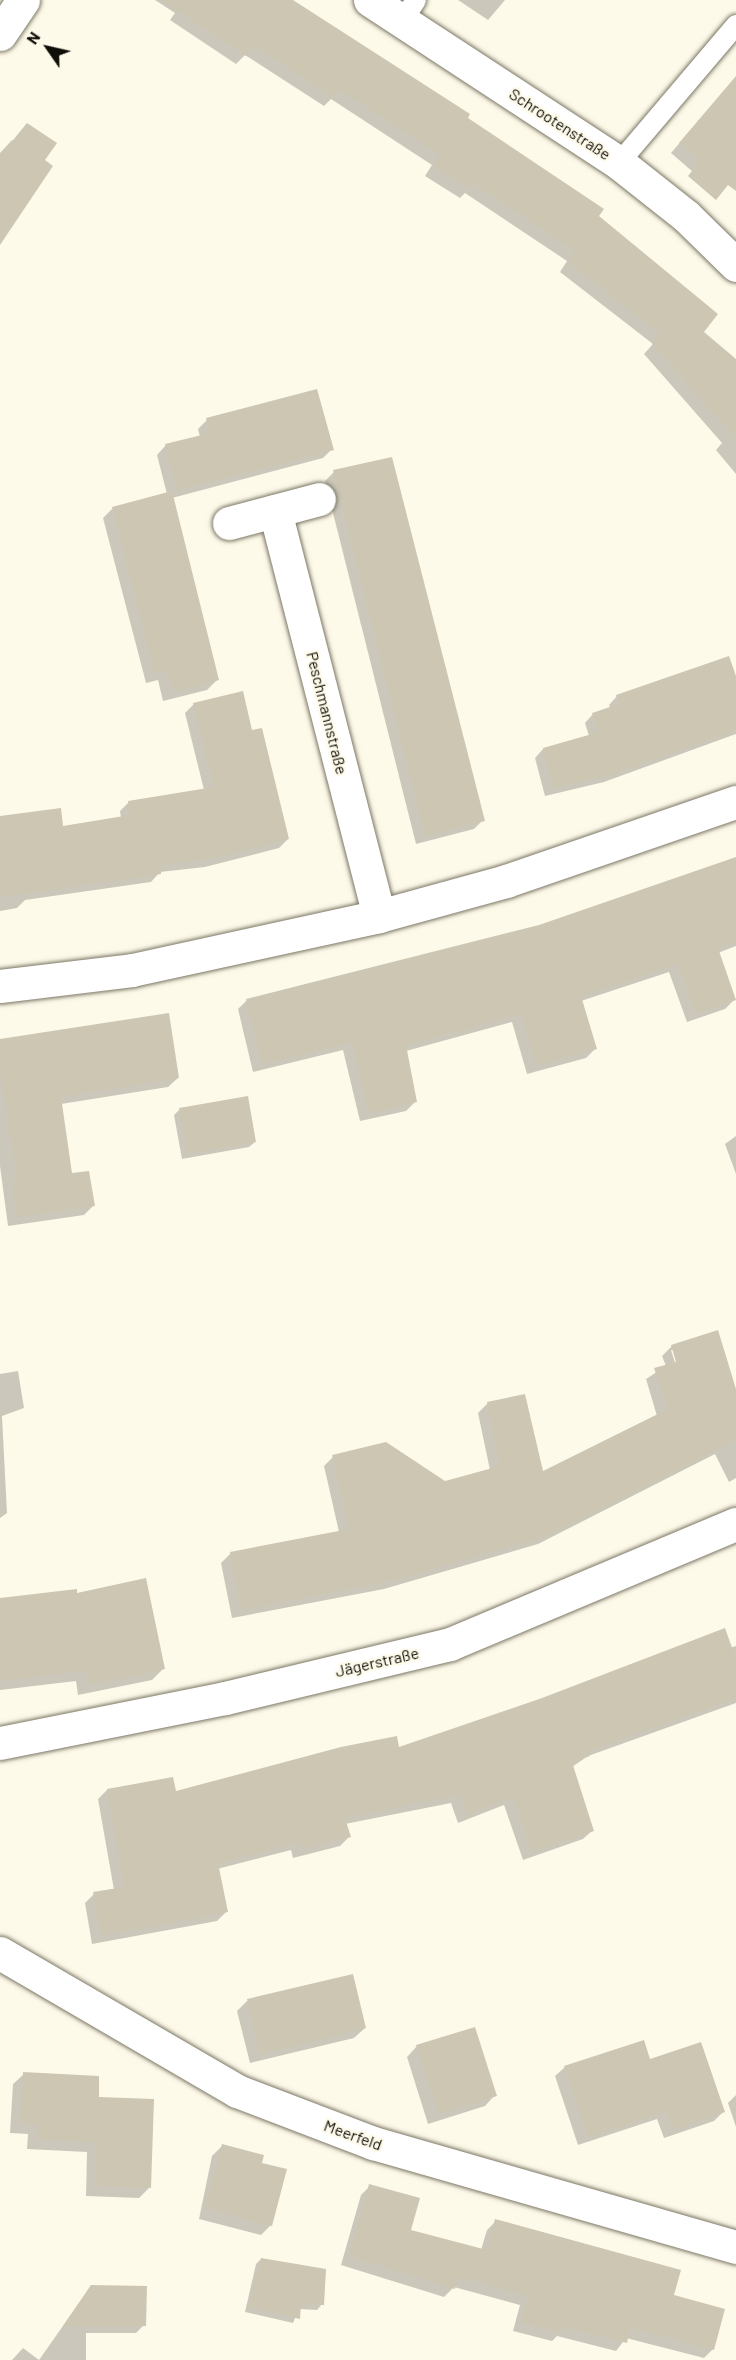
<!DOCTYPE html>
<meta charset="utf-8">
<style>
body{margin:0}
#map{position:relative;width:736px;height:2360px;overflow:hidden;background:#fefaea;font-family:Barlow,sans-serif}
div>[style]{position:absolute}
.shadow>*{inset:0;background:#0003}
.building>*{inset:0;background:#ccc6b3}
.roads{filter:drop-shadow(0 0 2px #7c7765) drop-shadow(0 0 2px #7c7765)}
.lane>*{height:20px;margin:-10px;padding:0 10px;transform-origin:10px;border-radius:10px;background:#fff}
.street>*{height:33px;margin:-16.5px;padding:0 16.5px;transform-origin:16.5px;border-radius:16.5px;background:#fff}
.secondary>*{height:33px;margin:-16.5px;padding:0 16.5px;transform-origin:16.5px;border-radius:16.5px;background:#fff}
span{translate:-50% -50%;white-space:nowrap;text-align:center;line-height:1.15;-webkit-text-stroke:5px #fefaea;paint-order:stroke}
.street-label{font-size:16px;color:#100e08}
.north{position:absolute;left:18px;top:18px;width:60px;height:60px;-webkit-text-stroke:4px #fefaea;paint-order:stroke;rotate:304deg;font-size:16px;font-weight:700;line-height:24px;text-align:center;color:#100e08}
.north::after{content:'';display:block;margin:auto;width:21px;height:27px;background:#100e08;clip-path:polygon(50% 0,100% 100%,50% 72%,0 100%)}
</style>
<div id="map">
<div class="shadow">
<i style="clip-path:polygon(155px 0,291px 0,466px 118px,597px 217px,701px 332px,736px 361px,736px 474px,716px 450px,722px 443px,644px 354px,653px 344px,560px 272px,567px 261px,465px 193px,460px 198px,425px 176px,432px 165px,331px 99px,324px 106px,245px 55px,236px 64px,170px 20px,175px 13px)"></i>
<i style="clip-path:polygon(458px 0,505px 0,488px 20px)"></i>
<i style="clip-path:polygon(736px 77px,736px 153px,708px 185px,671px 153px)"></i>
<i style="clip-path:polygon(12px 140px,43px 160px,0 242px,0 153px)"></i>
<i style="clip-path:polygon(207px 420px,332px 449px,323px 458px,172px 498px,217px 680px,207px 690px,163px 701px,158px 680px,146px 683px,103px 518px,113px 508px,167px 494px,157px 455px,166px 445px,200px 437px,198px 429px)"></i>
<i style="clip-path:polygon(334px 472px,483px 820px,474px 829px,416px 844px,325px 481px)"></i>
<i style="clip-path:polygon(736px 680px,736px 734px,604px 782px,545px 796px,535px 758px,543px 749px,589px 736px,585px 723px,593px 714px,610px 708px,609px 705px,617px 696px)"></i>
<i style="clip-path:polygon(194px 704px,251px 731px,288px 839px,279px 848px,205px 867px,160px 872px,151px 882px,25px 900px,17px 908px,0 911px,0 851px,62px 828px,121px 818px,120px 811px,129px 802px,204px 790px,185px 713px)"></i>
<i style="clip-path:polygon(736px 859px,736px 946px,718px 953px,734px 1000px,725px 1009px,687px 1022px,669px 972px,581px 1001px,595px 1049px,586px 1058px,527px 1074px,512px 1022px,406px 1051px,415px 1102px,406px 1111px,360px 1121px,343px 1050px,253px 1072px,238px 1009px,247px 1000px,539px 926px)"></i>
<i style="clip-path:polygon(0 1041px,178px 1078px,168px 1087px,61px 1104px,70px 1175px,93px 1206px,84px 1215px,8px 1226px,0 1166px)"></i>
<i style="clip-path:polygon(179px 1110px,255px 1142px,249px 1147px,182px 1159px,174px 1115px)"></i>
<i style="clip-path:polygon(736px 1136px,736px 1174px,725px 1144px)"></i>
<i style="clip-path:polygon(evenodd,672px 1346px,736px 1394px,736px 1478px,729px 1482px,715px 1454px,538px 1544px,384px 1589px,232px 1618px,221px 1563px,230px 1554px,339px 1532px,324px 1466px,333px 1457px,445px 1483px,490px 1470px,478px 1413px,487px 1404px,524px 1396px,542px 1473px,657px 1416px,646px 1379px,666px 1366px,662px 1356px,672px 1346px,671px 1350px,674px 1350px,680px 1368px,677px 1369px,671px 1350px)"></i>
<i style="clip-path:polygon(18px 1371px,24px 1408px,2px 1416px,7px 1513px,0 1518px,0 1374px)"></i>
<i style="clip-path:polygon(76px 1594px,163px 1669px,152px 1680px,78px 1695px,76px 1681px,0 1690px,0 1599px)"></i>
<i style="clip-path:polygon(736px 1646px,736px 1703px,588px 1756px,572px 1767px,593px 1830px,583px 1839px,523px 1860px,504px 1805px,458px 1823px,451px 1803px,345px 1824px,349px 1837px,340px 1846px,293px 1858px,291px 1850px,217px 1869px,226px 1912px,217px 1921px,92px 1944px,85px 1903px,94px 1894px,114px 1890px,98px 1799px,107px 1790px,175px 1793px,398px 1749px)"></i>
<i style="clip-path:polygon(352px 1976px,365px 2028px,354px 2038px,250px 2063px,237px 2011px,247px 2001px)"></i>
<i style="clip-path:polygon(417px 2046px,495px 2095px,485px 2106px,428px 2124px,407px 2057px)"></i>
<i style="clip-path:polygon(649px 2061px,723px 2112px,714px 2121px,664px 2138px,657px 2119px,578px 2145px,555px 2076px,565px 2067px)"></i>
<i style="clip-path:polygon(24px 2074px,97px 2098px,149px 2188px,139px 2198px,86px 2196px,87px 2152px,27px 2149px,28px 2134px,10px 2133px,13px 2084px)"></i>
<i style="clip-path:polygon(736px 2095px,736px 2127px,728px 2103px)"></i>
<i style="clip-path:polygon(222px 2146px,260px 2164px,271px 2225px,261px 2235px,199px 2219px,212px 2156px)"></i>
<i style="clip-path:polygon(370px 2186px,410px 2232px,481px 2250px,487px 2230px,496px 2221px,672px 2297px,723px 2310px,712px 2350px,704px 2358px,626px 2338px,616px 2351px,557px 2336px,552px 2341px,513px 2331px,520px 2305px,454px 2287px,444px 2297px,341px 2265px,361px 2195px)"></i>
<i style="clip-path:polygon(261px 2259px,322px 2304px,317px 2310px,299px 2309px,293px 2323px,245px 2312px,256px 2264px)"></i>
<i style="clip-path:polygon(91px 2286px,144px 2325px,136px 2333px,86px 2333px,86px 2360px,12px 2360px,23px 2348px,39px 2360px)"></i>
</div>
<div class="building">
<i style="clip-path:polygon(161px 0,293px 0,470px 114px,468px 118px,604px 209px,599px 216px,718px 314px,704px 332px,736px 359px,736px 439px,652px 344px,661px 334px,568px 262px,575px 251px,474px 184px,470px 190px,433px 166px,440px 155px,340px 90px,334px 98px,253px 45px,246px 56px)"></i>
<i style="clip-path:polygon(736px 76px,736px 191px,728px 185px,716px 200px,688px 176px,700px 161px,679px 143px)"></i>
<i style="clip-path:polygon(27px 123px,57px 143px,45px 160px,53px 166px,0 245px,0 156px)"></i>
<i style="clip-path:polygon(317px 389px,334px 450px,177px 490px,165px 444px,210px 433px,206px 418px)"></i>
<i style="clip-path:polygon(392px 457px,485px 821px,425px 836px,333px 470px)"></i>
<i style="clip-path:polygon(172px 491px,219px 680px,173px 692px,168px 671px,155px 674px,112px 507px)"></i>
<i style="clip-path:polygon(729px 656px,736px 676px,736px 730px,614px 774px,553px 788px,543px 748px,599px 732px,592px 713px,619px 704px,616px 695px)"></i>
<i style="clip-path:polygon(243px 691px,252px 730px,262px 728px,289px 839px,215px 858px,161px 865px,161px 874px,0 897px,0 816px,61px 808px,63px 826px,130px 815px,128px 801px,214px 787px,193px 703px)"></i>
<i style="clip-path:polygon(736px 857px,736px 941px,718px 948px,736px 1000px,696px 1014px,678px 964px,581px 996px,597px 1049px,536px 1066px,521px 1014px,406px 1045px,417px 1102px,369px 1113px,352px 1042px,262px 1064px,246px 999px,539px 925px)"></i>
<i style="clip-path:polygon(169px 1013px,179px 1078px,61px 1097px,72px 1173px,89px 1171px,95px 1206px,17px 1217px,12px 1182px,17px 1181px,0 1070px,0 1039px)"></i>
<i style="clip-path:polygon(248px 1096px,256px 1142px,187px 1154px,179px 1108px)"></i>
<i style="clip-path:polygon(718px 1330px,736px 1389px,736px 1440px,549px 1535px,395px 1580px,241px 1610px,230px 1552px,349px 1529px,332px 1455px,386px 1442px,445px 1481px,500px 1466px,487px 1402px,525px 1394px,543px 1471px,668px 1409px,654px 1368px,676px 1362px,671px 1345px)"></i>
<i style="clip-path:polygon(146px 1578px,165px 1669px,89px 1685px,86px 1671px,0 1681px,0 1598px,77px 1589px,77px 1593px)"></i>
<i style="clip-path:polygon(725px 1628px,736px 1659px,736px 1698px,588px 1751px,590px 1756px,572px 1762px,594px 1831px,532px 1852px,513px 1797px,467px 1815px,460px 1794px,345px 1818px,351px 1837px,302px 1849px,300px 1842px,218px 1863px,228px 1912px,101px 1936px,93px 1892px,124px 1887px,107px 1789px,173px 1777px,176px 1791px,341px 1747px,397px 1736px,399px 1747px,542px 1698px)"></i>
<i style="clip-path:polygon(353px 1974px,366px 2028px,260px 2054px,247px 1999px)"></i>
<i style="clip-path:polygon(475px 2027px,497px 2096px,439px 2114px,416px 2045px)"></i>
<i style="clip-path:polygon(644px 2040px,650px 2059px,701px 2042px,725px 2112px,673px 2130px,667px 2111px,588px 2137px,564px 2066px)"></i>
<i style="clip-path:polygon(23px 2072px,99px 2076px,99px 2097px,154px 2099px,151px 2188px,95px 2186px,96px 2142px,37px 2140px,38px 2125px,20px 2123px)"></i>
<i style="clip-path:polygon(222px 2144px,264px 2155px,262px 2163px,287px 2169px,272px 2226px,205px 2208px)"></i>
<i style="clip-path:polygon(369px 2184px,420px 2198px,411px 2230px,487px 2250px,495px 2219px,681px 2270px,674px 2295px,725px 2309px,714px 2350px,630px 2328px,627px 2343px,563px 2327px,562px 2333px,541px 2328px,521px 2323px,528px 2296px,458px 2277px,455px 2289px,349px 2256px)"></i>
<i style="clip-path:polygon(261px 2258px,326px 2269px,324px 2305px,301px 2304px,300px 2319px,249px 2307px)"></i>
<i style="clip-path:polygon(91px 2285px,147px 2286px,146px 2326px,63px 2326px)"></i>
</div>
<div class="roads">
<div class="lane">
<i style="left:402px;top:21px;width:25px;rotate:-56deg"></i>
<i style="left:619px;top:163px;width:181px;rotate:-49.7deg"></i>
</div>
<div class="street">
<i style="left:370px;top:0;width:298px;rotate:33.2deg"></i>
<i style="left:619px;top:163px;width:85px;rotate:38.3deg"></i>
<i style="left:686px;top:216px;width:70px;rotate:44.4deg"></i>
<i style="left:0;top:34px;width:41px;rotate:-55.9deg"></i>
<i style="left:275px;top:511px;width:418px;rotate:75.6deg"></i>
<i style="left:229px;top:523px;width:93px;rotate:-14.9deg"></i>
<i style="left:0;top:986px;width:133px;rotate:-6.9deg"></i>
<i style="left:132px;top:970px;width:253px;rotate:-12.3deg"></i>
<i style="left:379px;top:916px;width:132px;rotate:-15.4deg"></i>
<i style="left:506px;top:881px;width:243px;rotate:-19deg"></i>
<i style="left:0;top:1953px;width:274px;rotate:30.2deg"></i>
<i style="left:237px;top:2091px;width:146px;rotate:20.9deg"></i>
<i style="left:373px;top:2143px;width:378px;rotate:16deg"></i>
</div>
<div class="secondary">
<i style="left:0;top:1743px;width:229px;rotate:-11.3deg"></i>
<i style="left:225px;top:1698px;width:231px;rotate:-13.5deg"></i>
<i style="left:450px;top:1644px;width:310px;rotate:-22.8deg"></i>
</div>
</div>
<div class="street-label">
<span style="left:560px;top:124px;rotate:33deg">Schrootenstraße</span>
<span style="left:327px;top:713px;rotate:76deg">Peschmannstraße</span>
<span style="left:377px;top:1662px;rotate:-13deg">Jägerstraße</span>
<span style="left:353px;top:2135px;rotate:20deg">Meerfeld</span>
</div>
<div class="north">N</div>
</div>
